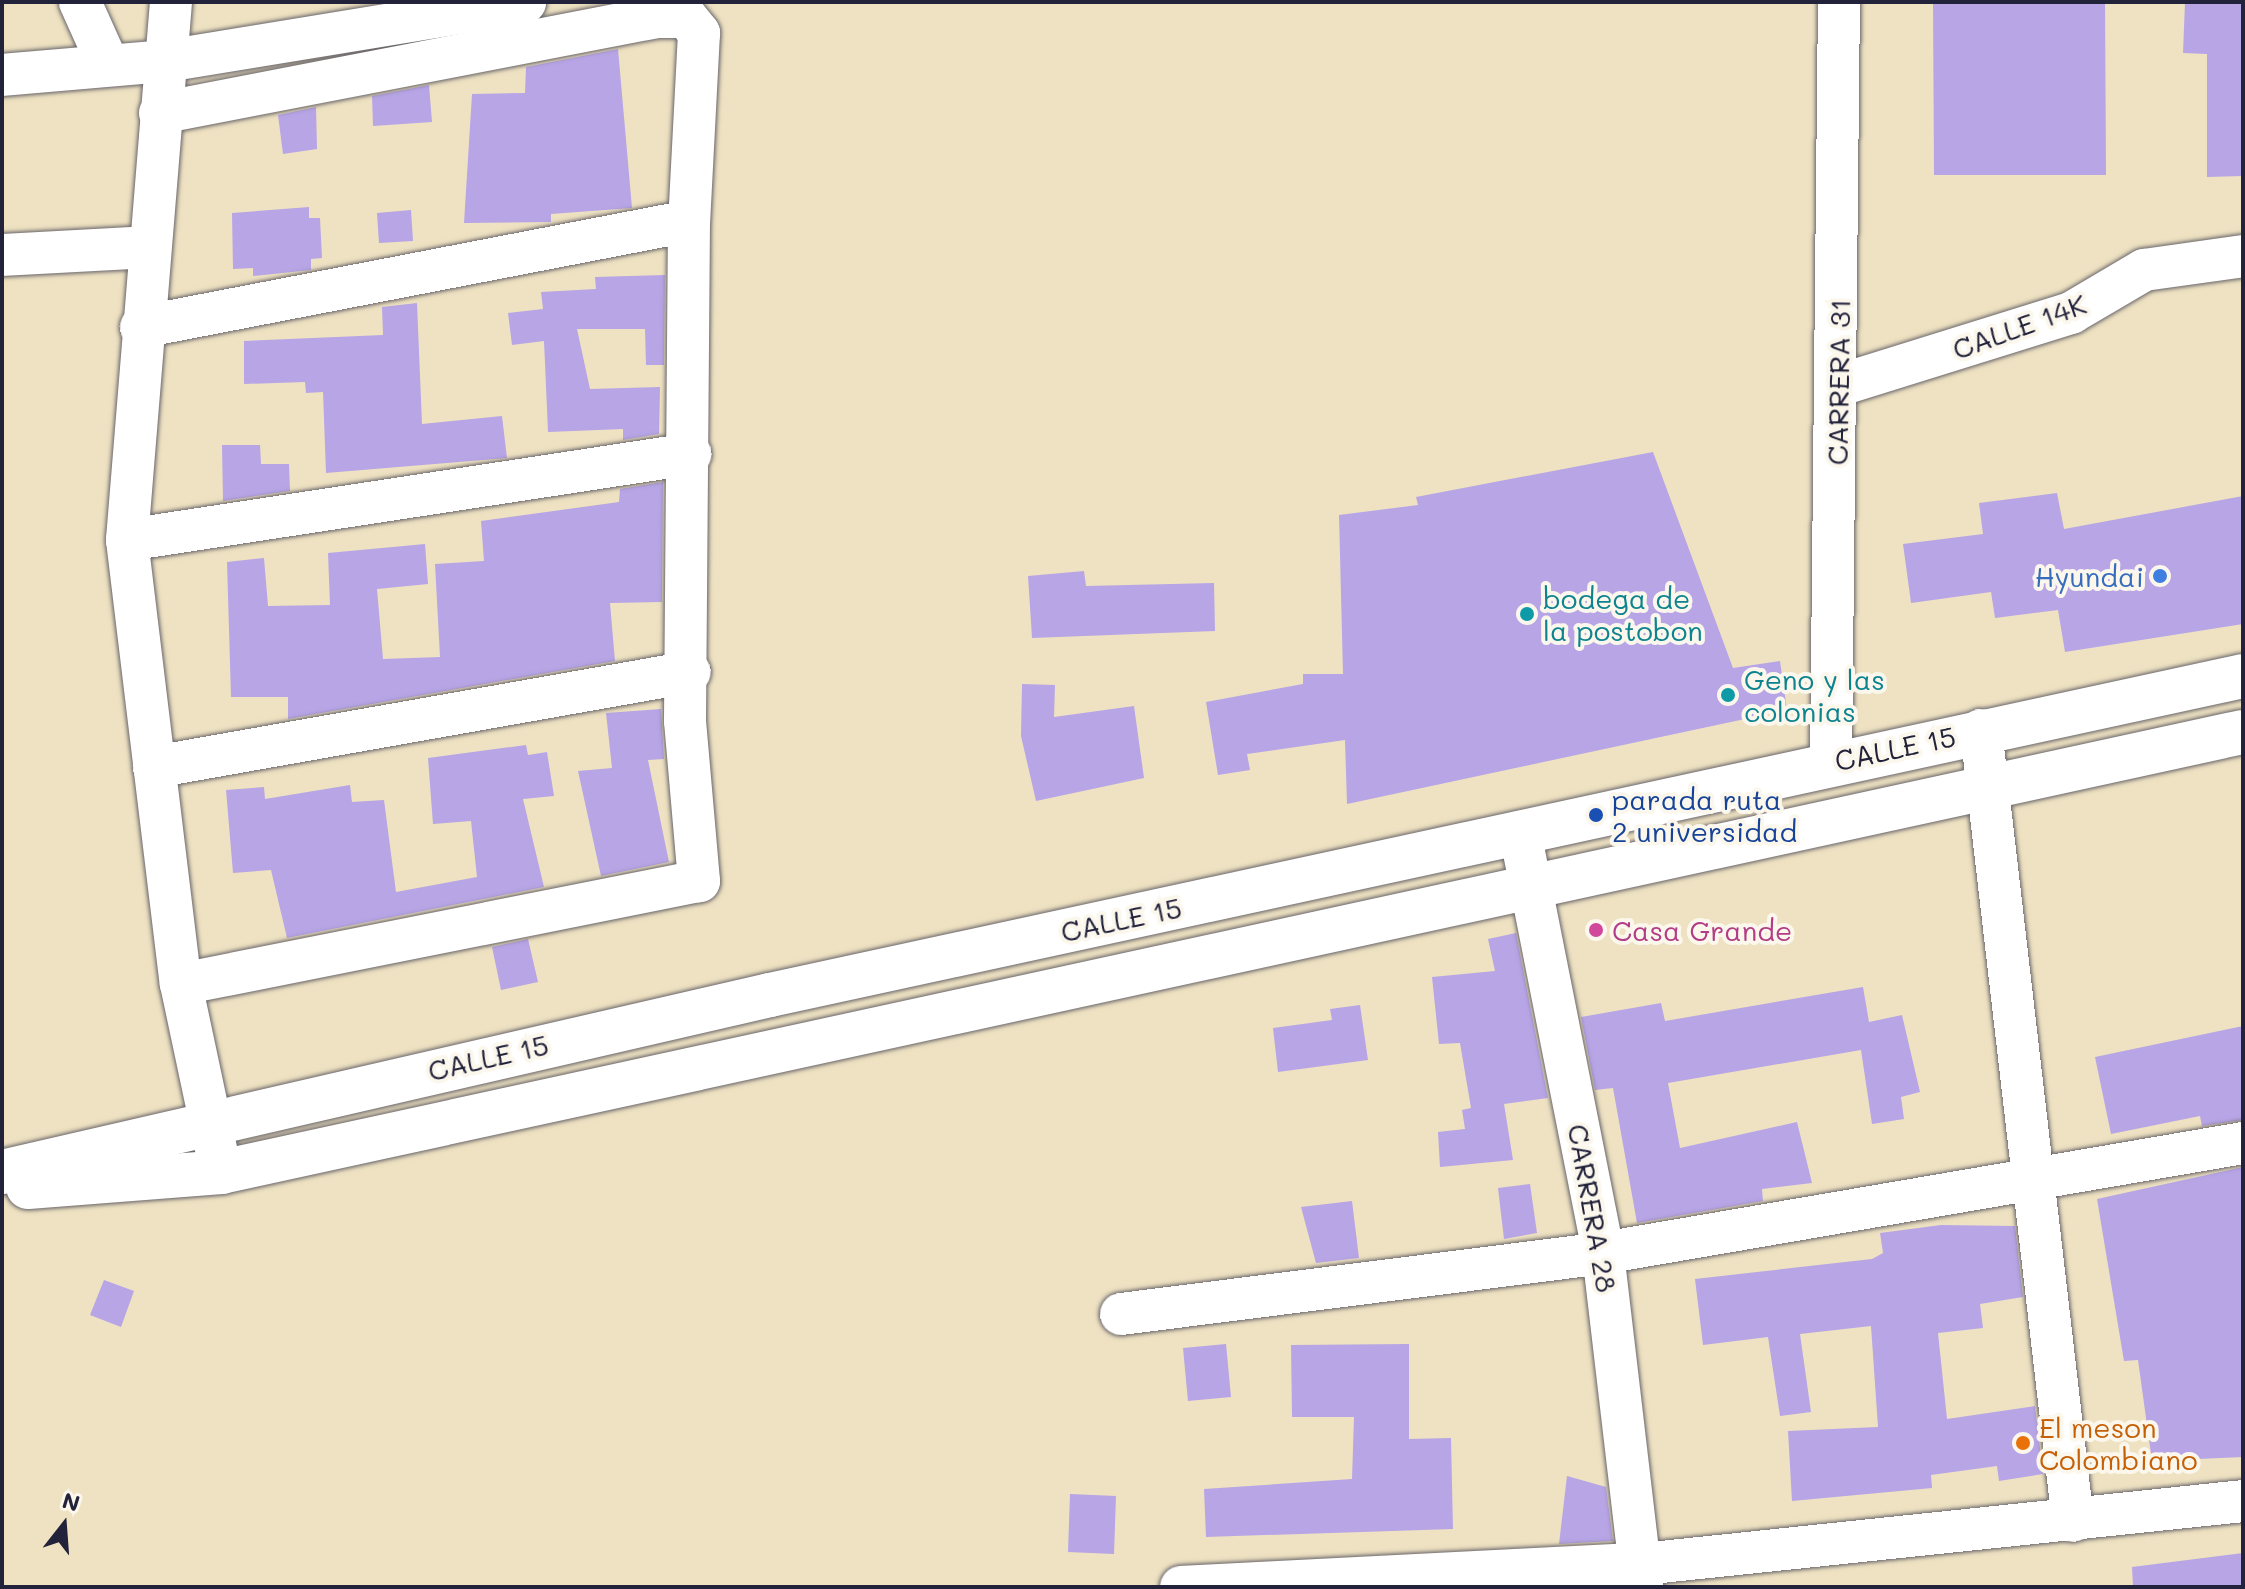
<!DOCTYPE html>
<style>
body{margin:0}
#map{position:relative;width:2245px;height:1589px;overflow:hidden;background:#eee2c2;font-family:Mali,sans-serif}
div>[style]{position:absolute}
.building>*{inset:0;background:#b7a5e6}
.roads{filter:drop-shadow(0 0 2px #69656a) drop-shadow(0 0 2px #69656a)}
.minor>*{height:42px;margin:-21px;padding:0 21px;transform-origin:21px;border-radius:21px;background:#fff}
.trunk>*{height:44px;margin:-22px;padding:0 22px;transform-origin:22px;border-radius:22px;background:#fff}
.dots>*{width:22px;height:22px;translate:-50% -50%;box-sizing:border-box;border:4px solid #fbf7ec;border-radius:50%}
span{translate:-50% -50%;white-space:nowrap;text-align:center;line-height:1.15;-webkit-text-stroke:8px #fbf7ec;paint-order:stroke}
.street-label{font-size:28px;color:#22223b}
.shop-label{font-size:28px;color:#366cbe}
.right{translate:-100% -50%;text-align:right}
.culture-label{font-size:28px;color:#0d838f}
.left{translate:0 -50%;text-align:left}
.transit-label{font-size:28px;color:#164399}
.hotel-label{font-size:28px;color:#b23c85}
.food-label{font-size:28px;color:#c56008}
.frame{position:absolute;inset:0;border:4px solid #22223b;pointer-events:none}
.north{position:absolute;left:24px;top:1485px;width:80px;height:80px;-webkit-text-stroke:6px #fbf7ec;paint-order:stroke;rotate:17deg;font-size:22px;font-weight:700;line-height:32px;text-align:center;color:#22223b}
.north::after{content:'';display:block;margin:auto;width:28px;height:36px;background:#22223b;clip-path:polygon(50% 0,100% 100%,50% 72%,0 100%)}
</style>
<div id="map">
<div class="building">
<i style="clip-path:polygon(1933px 2px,2105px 2px,2106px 175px,1934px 175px)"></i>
<i style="clip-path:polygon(2185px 2px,2243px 2px,2243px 176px,2207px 177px,2207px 54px,2183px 53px)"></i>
<i style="clip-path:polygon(618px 49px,632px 208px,551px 214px,551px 222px,464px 223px,472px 94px,525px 93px,526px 67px)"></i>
<i style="clip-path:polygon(429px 85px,432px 122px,373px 126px,372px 96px)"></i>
<i style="clip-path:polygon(316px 107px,317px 149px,283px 154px,278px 115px)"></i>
<i style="clip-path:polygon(309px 207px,309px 218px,320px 218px,322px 258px,311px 259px,311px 270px,253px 276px,253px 268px,233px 269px,232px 213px)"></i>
<i style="clip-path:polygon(411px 210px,413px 241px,379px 243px,377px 213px)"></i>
<i style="clip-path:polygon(665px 275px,664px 365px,646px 365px,645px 329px,577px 329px,590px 389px,660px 387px,659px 434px,623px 440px,623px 429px,548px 432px,544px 341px,512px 345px,508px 313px,543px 309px,541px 292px,596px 289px,595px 277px)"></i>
<i style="clip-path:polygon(417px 303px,422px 424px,502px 416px,507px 458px,326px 473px,323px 392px,306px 393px,305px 382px,244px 384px,244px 341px,383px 335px,382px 307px)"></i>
<i style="clip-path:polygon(222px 445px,260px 445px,261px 464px,289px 464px,290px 491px,223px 501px)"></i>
<i style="clip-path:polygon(1653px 452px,1733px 668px,1780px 661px,1787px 710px,1347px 804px,1345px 740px,1247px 754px,1250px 770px,1218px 775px,1206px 702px,1303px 684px,1303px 674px,1343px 674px,1339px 515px,1418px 505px,1416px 497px)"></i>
<i style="clip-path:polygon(663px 482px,662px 602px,610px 603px,615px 661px,288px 719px,288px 697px,231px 697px,227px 562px,264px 558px,268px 606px,330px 605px,328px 553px,425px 544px,428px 584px,377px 589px,383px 659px,440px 657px,435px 564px,484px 561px,481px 521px,619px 502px,620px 489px)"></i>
<i style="clip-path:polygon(2057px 493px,2064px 529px,2243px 496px,2243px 624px,2065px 652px,2058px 610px,1995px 618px,1991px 592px,1911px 603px,1903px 544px,1983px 534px,1979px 503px)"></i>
<i style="clip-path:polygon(1084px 571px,1086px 586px,1214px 583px,1215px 631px,1032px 638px,1028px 576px)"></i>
<i style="clip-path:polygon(1022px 684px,1055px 685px,1054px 717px,1134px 706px,1144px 778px,1036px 801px,1021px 736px)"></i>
<i style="clip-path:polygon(661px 709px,664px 759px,648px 760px,669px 862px,601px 876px,578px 771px,612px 768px,606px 713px)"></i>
<i style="clip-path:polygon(526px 745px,528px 755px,547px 752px,554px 796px,523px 799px,544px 887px,287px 938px,271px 870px,233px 873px,226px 790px,264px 787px,265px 799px,350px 785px,352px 802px,384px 800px,396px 892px,477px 877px,471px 821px,433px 824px,428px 758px)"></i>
<i style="clip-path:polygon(1516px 933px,1548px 1098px,1504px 1104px,1513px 1160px,1440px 1167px,1438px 1132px,1465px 1129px,1462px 1110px,1471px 1108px,1460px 1043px,1439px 1044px,1432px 977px,1495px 971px,1488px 939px)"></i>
<i style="clip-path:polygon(528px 939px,538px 982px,501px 990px,492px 947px)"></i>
<i style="clip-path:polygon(1863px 987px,1869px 1022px,1902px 1015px,1920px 1092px,1901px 1097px,1904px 1119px,1872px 1124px,1861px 1050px,1668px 1083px,1680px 1148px,1797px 1122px,1812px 1183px,1762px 1189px,1763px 1201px,1637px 1223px,1613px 1088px,1595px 1090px,1581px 1017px,1661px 1003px,1665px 1021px)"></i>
<i style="clip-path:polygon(1360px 1005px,1368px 1060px,1278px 1072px,1273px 1028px,1332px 1020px,1330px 1009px)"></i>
<i style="clip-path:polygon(2243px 1026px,2243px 1120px,2202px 1126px,2200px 1116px,2111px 1134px,2095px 1057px)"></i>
<i style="clip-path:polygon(2243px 1167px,2243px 1457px,2152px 1461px,2138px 1360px,2124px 1361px,2097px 1199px)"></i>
<i style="clip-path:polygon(1530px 1184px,1537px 1233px,1504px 1239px,1498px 1188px)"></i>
<i style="clip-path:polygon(1352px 1201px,1359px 1258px,1316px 1263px,1301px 1207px)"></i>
<i style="clip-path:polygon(1941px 1225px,2015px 1226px,2023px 1297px,1980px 1304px,1983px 1328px,1938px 1333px,1947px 1419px,2035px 1406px,2043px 1474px,1999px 1481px,1997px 1466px,1931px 1475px,1932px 1488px,1792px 1501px,1788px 1431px,1878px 1427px,1871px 1326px,1800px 1334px,1811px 1412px,1780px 1416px,1768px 1337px,1703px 1345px,1695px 1279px,1872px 1259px,1883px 1253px,1880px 1233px)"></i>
<i style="clip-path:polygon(104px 1280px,134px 1291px,121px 1327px,90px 1315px)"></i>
<i style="clip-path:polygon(1226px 1344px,1231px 1397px,1188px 1401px,1183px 1348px)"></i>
<i style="clip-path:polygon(1409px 1344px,1409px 1439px,1451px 1438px,1453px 1529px,1206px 1537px,1204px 1489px,1352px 1479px,1354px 1417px,1292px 1417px,1291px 1345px)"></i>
<i style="clip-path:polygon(1567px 1476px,1606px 1487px,1613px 1541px,1559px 1544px)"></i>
<i style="clip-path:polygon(1070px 1494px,1116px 1496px,1114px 1554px,1068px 1552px)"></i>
<i style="clip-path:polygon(2243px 1553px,2243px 1587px,2133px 1587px,2132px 1567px)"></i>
</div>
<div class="roads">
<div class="minor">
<i style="left:80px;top:2px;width:66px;rotate:65.8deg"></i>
<i style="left:171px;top:2px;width:540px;rotate:94.68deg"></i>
<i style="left:127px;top:540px;width:447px;rotate:83.1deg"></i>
<i style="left:181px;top:984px;width:192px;rotate:78deg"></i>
<i style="left:2px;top:75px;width:165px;rotate:-4.9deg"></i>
<i style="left:166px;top:61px;width:364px;rotate:-9.3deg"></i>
<i style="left:160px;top:113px;width:506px;rotate:-10.93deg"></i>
<i style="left:657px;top:17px;width:29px"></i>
<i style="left:686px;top:17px;width:21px;rotate:51deg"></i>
<i style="left:699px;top:33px;width:188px;rotate:93deg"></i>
<i style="left:689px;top:221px;width:500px;rotate:90.46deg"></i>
<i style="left:685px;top:721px;width:161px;rotate:85deg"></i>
<i style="left:699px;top:881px;width:528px;rotate:168.75deg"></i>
<i style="left:2px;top:255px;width:146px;rotate:-3.1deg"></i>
<i style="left:141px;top:327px;width:558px;rotate:-10.95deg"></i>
<i style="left:1840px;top:385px;width:242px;rotate:-17.3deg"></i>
<i style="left:2071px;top:313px;width:85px;rotate:-30.5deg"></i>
<i style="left:2144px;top:270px;width:100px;rotate:-8deg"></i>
<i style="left:127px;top:540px;width:570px;rotate:-8.68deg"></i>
<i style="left:1981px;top:730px;width:796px;rotate:83.37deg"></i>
<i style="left:1831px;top:761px;width:759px;rotate:-89.4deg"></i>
<i style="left:154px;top:767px;width:544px;rotate:-10.05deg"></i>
<i style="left:1520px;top:832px;width:429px;rotate:78.8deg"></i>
<i style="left:1603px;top:1253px;width:336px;rotate:83.3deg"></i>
<i style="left:1121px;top:1314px;width:486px;rotate:-7.2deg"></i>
<i style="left:1603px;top:1253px;width:649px;rotate:-9.75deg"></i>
<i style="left:1181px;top:1587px;width:462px;rotate:-2.9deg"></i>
<i style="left:1642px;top:1564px;width:604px;rotate:-5.98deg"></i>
</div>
<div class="trunk">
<i style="left:2px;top:1172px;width:788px;rotate:-12.98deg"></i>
<i style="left:770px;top:995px;width:1507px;rotate:-12.22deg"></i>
<i style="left:28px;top:1187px;width:194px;rotate:-4.4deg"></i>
<i style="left:221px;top:1172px;width:2069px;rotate:-12.28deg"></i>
</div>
</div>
<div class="dots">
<i style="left:2160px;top:576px;background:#3f7fe0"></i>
<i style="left:1527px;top:614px;background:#0f9aa8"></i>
<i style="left:1728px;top:695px;background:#0f9aa8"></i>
<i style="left:1596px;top:815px;background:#1a4fb4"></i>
<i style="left:1596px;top:930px;background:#d1479c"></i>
<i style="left:2023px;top:1443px;background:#e8710a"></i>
</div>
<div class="street-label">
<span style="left:2019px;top:326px;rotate:-20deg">CALLE 14K</span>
<span style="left:1838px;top:382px;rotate:-89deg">CARRERA 31</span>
<span style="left:1895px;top:748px;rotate:-12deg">CALLE 15</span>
<span style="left:1121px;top:919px;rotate:-12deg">CALLE 15</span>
<span style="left:488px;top:1057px;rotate:-13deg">CALLE 15</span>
<span style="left:1593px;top:1208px;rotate:80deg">CARRERA 28</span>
</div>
<div class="shop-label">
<span class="right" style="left:2144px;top:576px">Hyundai</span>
</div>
<div class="culture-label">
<span class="left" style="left:1543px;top:614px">bodega de<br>la postobon</span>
<span class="left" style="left:1744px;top:695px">Geno y las<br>colonias</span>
</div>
<div class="transit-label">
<span class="left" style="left:1612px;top:815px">parada ruta<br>2 universidad</span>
</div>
<div class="hotel-label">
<span class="left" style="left:1612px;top:930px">Casa Grande</span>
</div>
<div class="food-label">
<span class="left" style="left:2039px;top:1443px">El meson<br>Colombiano</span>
</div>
<div class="frame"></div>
<div class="north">N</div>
</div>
